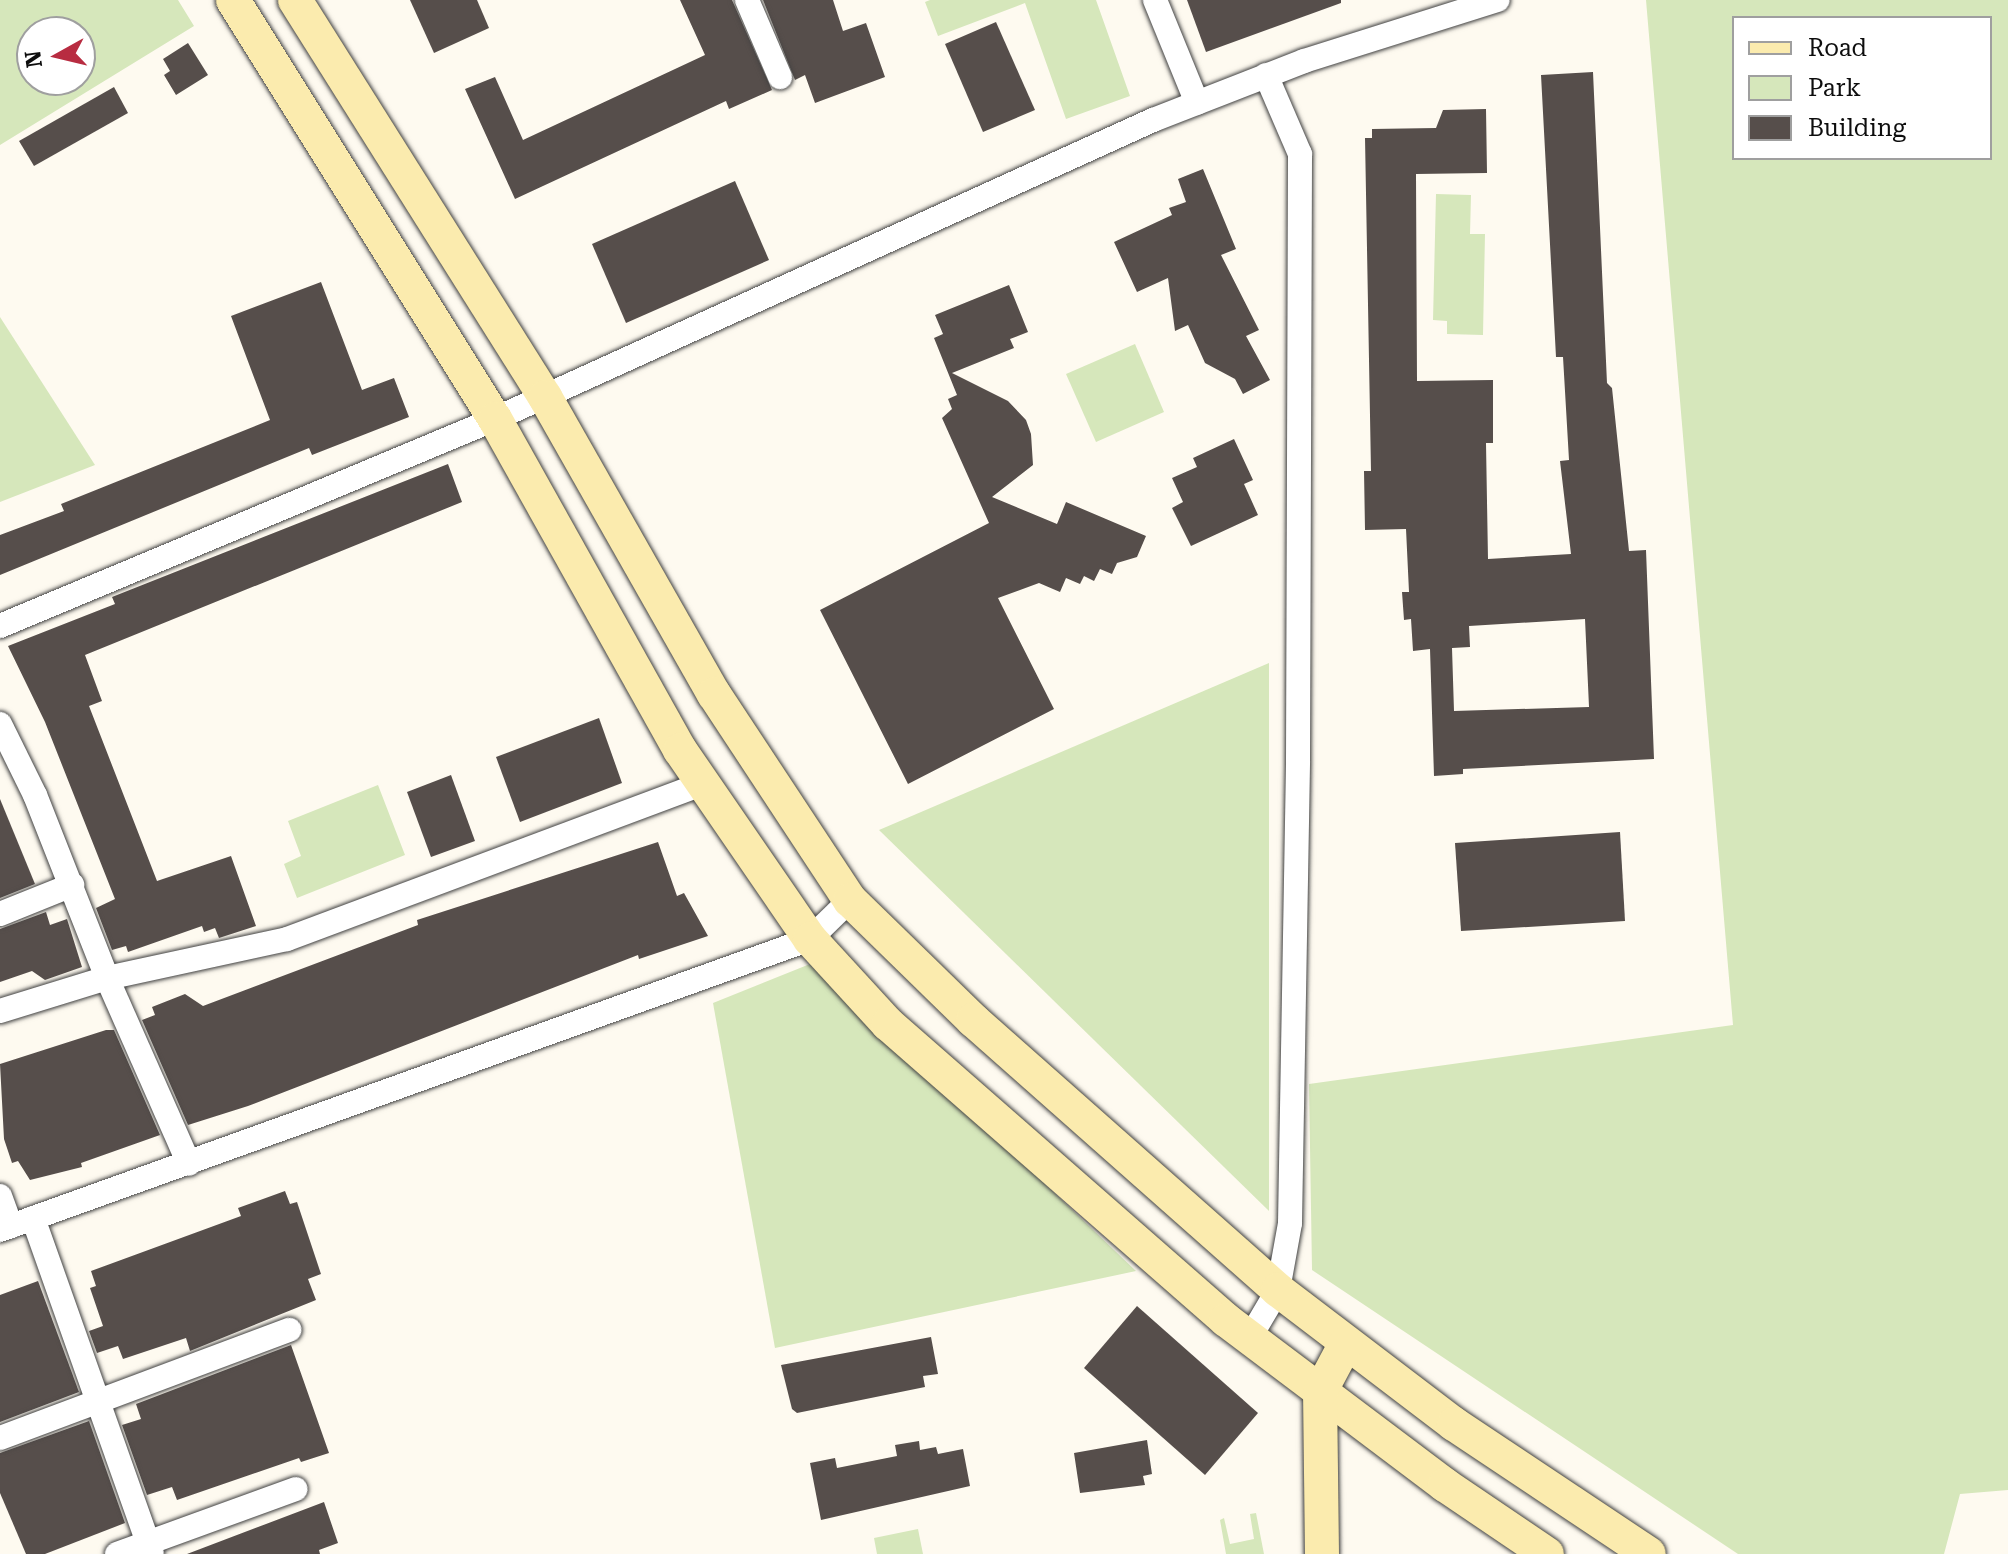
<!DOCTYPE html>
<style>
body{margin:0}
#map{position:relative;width:2008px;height:1554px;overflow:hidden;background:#fefaf0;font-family:"Roboto Serif",serif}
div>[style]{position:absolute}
.green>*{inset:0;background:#d6e7bb}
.building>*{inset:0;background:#564e4b}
.roads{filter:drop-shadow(0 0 2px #414141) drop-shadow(0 0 2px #414141)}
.street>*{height:24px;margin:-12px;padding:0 12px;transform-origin:12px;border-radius:12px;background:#fff}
.secondary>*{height:34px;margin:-17px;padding:0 17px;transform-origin:17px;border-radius:17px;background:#fbebae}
span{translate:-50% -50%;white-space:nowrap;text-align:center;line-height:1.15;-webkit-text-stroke:8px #fff;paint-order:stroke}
.legend{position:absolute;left:1732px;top:16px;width:260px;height:144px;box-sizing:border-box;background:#fff;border:2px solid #9f9f9f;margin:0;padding:10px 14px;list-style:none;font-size:24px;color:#0e0e0e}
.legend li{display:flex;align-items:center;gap:16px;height:40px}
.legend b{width:40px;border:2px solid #9f9f9f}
.north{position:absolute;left:16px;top:16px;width:80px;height:80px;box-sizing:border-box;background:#fff;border:2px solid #9f9f9f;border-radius:50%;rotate:262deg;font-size:22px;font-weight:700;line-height:32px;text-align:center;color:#0e0e0e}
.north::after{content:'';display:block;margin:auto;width:28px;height:36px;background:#b82c41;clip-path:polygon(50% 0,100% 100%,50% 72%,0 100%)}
</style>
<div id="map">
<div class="green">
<i style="clip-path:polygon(evenodd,0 0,178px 0,194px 26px,0 145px,0 0,32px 32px,80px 32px,80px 80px,32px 80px,32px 32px)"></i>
<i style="clip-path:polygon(930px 0,1096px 0,1130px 96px,1066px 119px,1025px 3px,938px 36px,925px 2px)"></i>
<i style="clip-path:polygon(evenodd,1646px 0,2008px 0,2008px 1490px,1960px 1494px,1944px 1554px,1738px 1554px,1312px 1270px,1309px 1084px,1733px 1025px,1646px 0,1734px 18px,1990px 18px,1990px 158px,1734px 158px,1734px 18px)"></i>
<i style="clip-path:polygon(1436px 194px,1471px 195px,1470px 234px,1485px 234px,1483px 335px,1447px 334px,1447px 321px,1433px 320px)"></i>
<i style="clip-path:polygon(0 317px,95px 465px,0 502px)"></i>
<i style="clip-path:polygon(1135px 344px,1164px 412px,1096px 442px,1066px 374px)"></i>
<i style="clip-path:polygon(1269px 663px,1269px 1211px,879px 830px)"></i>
<i style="clip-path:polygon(378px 785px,405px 855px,297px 898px,284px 864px,301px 856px,288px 821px)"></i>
<i style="clip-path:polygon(810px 964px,883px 1029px,1136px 1271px,775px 1348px,713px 1003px)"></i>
<i style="clip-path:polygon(1256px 1513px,1264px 1554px,1226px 1554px,1220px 1520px,1224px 1518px,1230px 1544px,1254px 1539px,1250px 1514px)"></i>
<i style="clip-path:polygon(918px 1529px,923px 1554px,877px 1554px,874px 1538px)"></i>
</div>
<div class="building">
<i style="clip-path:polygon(410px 0,477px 0,489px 28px,434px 53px)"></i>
<i style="clip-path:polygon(680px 0,732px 0,772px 90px,729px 109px,726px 101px,515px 199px,465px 89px,495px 77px,523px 140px,705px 55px)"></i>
<i style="clip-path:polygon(763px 0,833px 0,843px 31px,866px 23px,885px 77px,815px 103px,805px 75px,795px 80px)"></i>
<i style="clip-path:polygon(1187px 0,1341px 0,1341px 3px,1206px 52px)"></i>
<i style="clip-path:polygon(996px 22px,1035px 110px,983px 132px,945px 44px)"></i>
<i style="clip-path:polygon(188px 43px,208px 75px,176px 95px,164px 75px,170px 71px,163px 59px)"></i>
<i style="clip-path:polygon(evenodd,1593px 72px,1607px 383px,1612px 388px,1629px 551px,1646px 550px,1654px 759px,1463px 769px,1463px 774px,1434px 776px,1430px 649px,1413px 651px,1411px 619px,1404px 620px,1402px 592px,1409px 592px,1406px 529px,1365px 530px,1364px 471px,1371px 471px,1365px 138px,1372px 138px,1372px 129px,1436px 128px,1443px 110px,1486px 109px,1487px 173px,1416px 174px,1417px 381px,1493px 380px,1493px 443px,1486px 443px,1488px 559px,1571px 554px,1560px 461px,1569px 460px,1563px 357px,1556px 357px,1541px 75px,1593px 72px,1585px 619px,1589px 707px,1454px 711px,1452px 648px,1470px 647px,1469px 626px,1585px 619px)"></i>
<i style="clip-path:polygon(114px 87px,128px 113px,34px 166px,19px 141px)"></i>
<i style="clip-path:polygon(1203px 169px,1236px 249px,1221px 255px,1259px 330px,1246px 336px,1270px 380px,1243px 394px,1235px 379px,1205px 363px,1188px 325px,1175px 331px,1168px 278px,1137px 292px,1114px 242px,1172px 215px,1169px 208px,1186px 202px,1178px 179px)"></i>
<i style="clip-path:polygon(735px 181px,769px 260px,626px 323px,592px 244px)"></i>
<i style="clip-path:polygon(321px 282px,362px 390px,394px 378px,409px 417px,312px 455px,309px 448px,0 575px,0 535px,64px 511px,61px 504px,270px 420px,231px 316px)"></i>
<i style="clip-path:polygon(1009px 285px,1028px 332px,1010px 339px,1014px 348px,952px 373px,1008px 401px,1026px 420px,1031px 434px,1033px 465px,992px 497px,1057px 524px,1066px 502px,1146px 536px,1137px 557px,1117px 563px,1112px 574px,1100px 569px,1094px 581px,1084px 576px,1080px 584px,1066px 578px,1060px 592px,1039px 583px,998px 598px,1054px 709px,908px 784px,820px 610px,989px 523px,942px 418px,952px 409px,948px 399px,957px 395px,934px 338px,943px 334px,935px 315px)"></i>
<i style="clip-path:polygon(1234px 439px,1253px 480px,1244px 484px,1258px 515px,1191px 546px,1172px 508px,1183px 502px,1172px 478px,1197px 467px,1193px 458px)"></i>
<i style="clip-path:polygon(448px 464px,462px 502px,85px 655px,102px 701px,89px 706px,157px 881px,231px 856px,256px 926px,219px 938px,215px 928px,204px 932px,202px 926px,128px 952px,126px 946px,112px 950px,96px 908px,115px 899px,45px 722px,8px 646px,115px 604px,112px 597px)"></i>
<i style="clip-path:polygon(599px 718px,622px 783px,520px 822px,496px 757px)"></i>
<i style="clip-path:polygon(451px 775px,475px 841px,431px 857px,407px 792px)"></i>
<i style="clip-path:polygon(0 799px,35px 884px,0 898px)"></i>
<i style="clip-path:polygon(1620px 832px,1625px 921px,1461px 931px,1455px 843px)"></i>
<i style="clip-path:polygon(658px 842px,677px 896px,684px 893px,708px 936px,639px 959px,638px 955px,248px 1106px,188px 1125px,142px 1020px,155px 1015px,152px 1007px,185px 994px,203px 1006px,418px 925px,417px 920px)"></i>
<i style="clip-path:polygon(46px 912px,50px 925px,67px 919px,82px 967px,45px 980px,32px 971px,0 982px,0 929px)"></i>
<i style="clip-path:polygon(106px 1030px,114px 1030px,160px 1135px,81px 1163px,82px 1167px,30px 1180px,18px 1161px,12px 1163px,4px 1139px,0 1064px)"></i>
<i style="clip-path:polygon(285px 1191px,290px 1204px,297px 1202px,321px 1274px,308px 1279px,316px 1300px,190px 1351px,186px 1338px,123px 1359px,118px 1346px,97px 1353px,89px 1331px,103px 1326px,90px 1288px,96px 1286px,91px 1271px,241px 1216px,238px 1208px)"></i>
<i style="clip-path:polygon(38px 1281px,79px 1392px,0 1422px,0 1295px)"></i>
<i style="clip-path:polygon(1137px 1306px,1258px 1413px,1205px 1475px,1084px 1368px)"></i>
<i style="clip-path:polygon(931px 1337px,938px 1374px,923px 1376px,925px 1387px,797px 1413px,792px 1409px,781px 1365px)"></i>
<i style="clip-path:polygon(291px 1345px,329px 1453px,301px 1462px,299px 1458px,177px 1500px,172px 1487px,147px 1495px,122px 1425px,141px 1419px,136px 1404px)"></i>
<i style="clip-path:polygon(89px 1421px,125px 1523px,45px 1554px,26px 1554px,0 1493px,0 1453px)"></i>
<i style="clip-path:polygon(1147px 1440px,1152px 1474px,1143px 1476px,1145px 1485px,1080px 1493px,1074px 1453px)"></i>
<i style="clip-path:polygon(919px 1441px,920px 1450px,936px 1447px,938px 1454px,963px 1449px,970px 1486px,821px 1520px,810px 1463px,835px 1458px,837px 1468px,897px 1456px,895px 1445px)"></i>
<i style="clip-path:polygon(324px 1502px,338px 1543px,319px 1550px,320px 1554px,187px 1554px)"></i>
</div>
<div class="roads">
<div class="street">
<i style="left:747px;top:0;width:84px;rotate:66.8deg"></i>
<i style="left:1155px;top:0;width:111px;rotate:67.8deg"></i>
<i style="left:0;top:626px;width:537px;rotate:-22.69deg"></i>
<i style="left:495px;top:419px;width:723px;rotate:-24.44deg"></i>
<i style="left:1153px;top:120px;width:162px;rotate:-21.3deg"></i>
<i style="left:1304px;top:61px;width:203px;rotate:-17.5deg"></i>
<i style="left:0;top:724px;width:79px;rotate:63.8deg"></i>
<i style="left:35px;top:795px;width:197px;rotate:68.5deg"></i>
<i style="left:107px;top:978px;width:203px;rotate:66.2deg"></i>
<i style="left:0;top:914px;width:78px;rotate:-21.9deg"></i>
<i style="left:0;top:1011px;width:112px;rotate:-17.1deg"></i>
<i style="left:107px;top:978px;width:184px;rotate:-12.2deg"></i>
<i style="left:287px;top:939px;width:443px;rotate:-20.5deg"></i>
<i style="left:0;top:1196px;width:32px;rotate:70deg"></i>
<i style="left:33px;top:1218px;width:356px;rotate:70.5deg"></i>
<i style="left:0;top:1230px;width:861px;rotate:-19.76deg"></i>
<i style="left:810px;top:939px;width:56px;rotate:-44.3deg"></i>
<i style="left:1249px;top:1339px;width:57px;rotate:-59.4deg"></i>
<i style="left:1278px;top:1290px;width:68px;rotate:-79.8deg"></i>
<i style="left:1290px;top:1223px;width:462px;rotate:-89deg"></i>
<i style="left:1298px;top:761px;width:607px;rotate:-89.81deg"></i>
<i style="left:1300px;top:154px;width:86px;rotate:-113.3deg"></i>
<i style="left:0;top:1438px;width:309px;rotate:-20.5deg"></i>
<i style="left:117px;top:1554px;width:190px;rotate:-20deg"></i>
</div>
<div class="secondary">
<i style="left:233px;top:0;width:494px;rotate:58deg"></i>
<i style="left:495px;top:419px;width:379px;rotate:60.8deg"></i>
<i style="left:680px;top:750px;width:229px;rotate:55.5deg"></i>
<i style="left:810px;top:939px;width:115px;rotate:47.5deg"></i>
<i style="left:888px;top:1024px;width:449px;rotate:41.2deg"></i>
<i style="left:1226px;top:1320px;width:274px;rotate:37deg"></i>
<i style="left:1445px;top:1485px;width:123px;rotate:34.1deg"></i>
<i style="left:295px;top:0;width:469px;rotate:57.8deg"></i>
<i style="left:545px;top:397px;width:342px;rotate:60.4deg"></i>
<i style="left:714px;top:694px;width:247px;rotate:56.6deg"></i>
<i style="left:850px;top:900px;width:172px;rotate:44.3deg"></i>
<i style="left:973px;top:1020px;width:407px;rotate:41.5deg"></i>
<i style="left:1278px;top:1290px;width:221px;rotate:37.3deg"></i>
<i style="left:1454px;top:1424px;width:234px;rotate:33.7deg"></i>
<i style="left:1322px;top:1554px;width:162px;rotate:-90.7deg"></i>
<i style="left:1320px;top:1392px;width:55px;rotate:-62deg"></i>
</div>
</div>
<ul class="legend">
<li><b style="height:10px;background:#fbebae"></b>Road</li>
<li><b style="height:22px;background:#d6e7bb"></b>Park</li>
<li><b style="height:22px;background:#564e4b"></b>Building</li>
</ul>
<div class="north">N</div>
</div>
